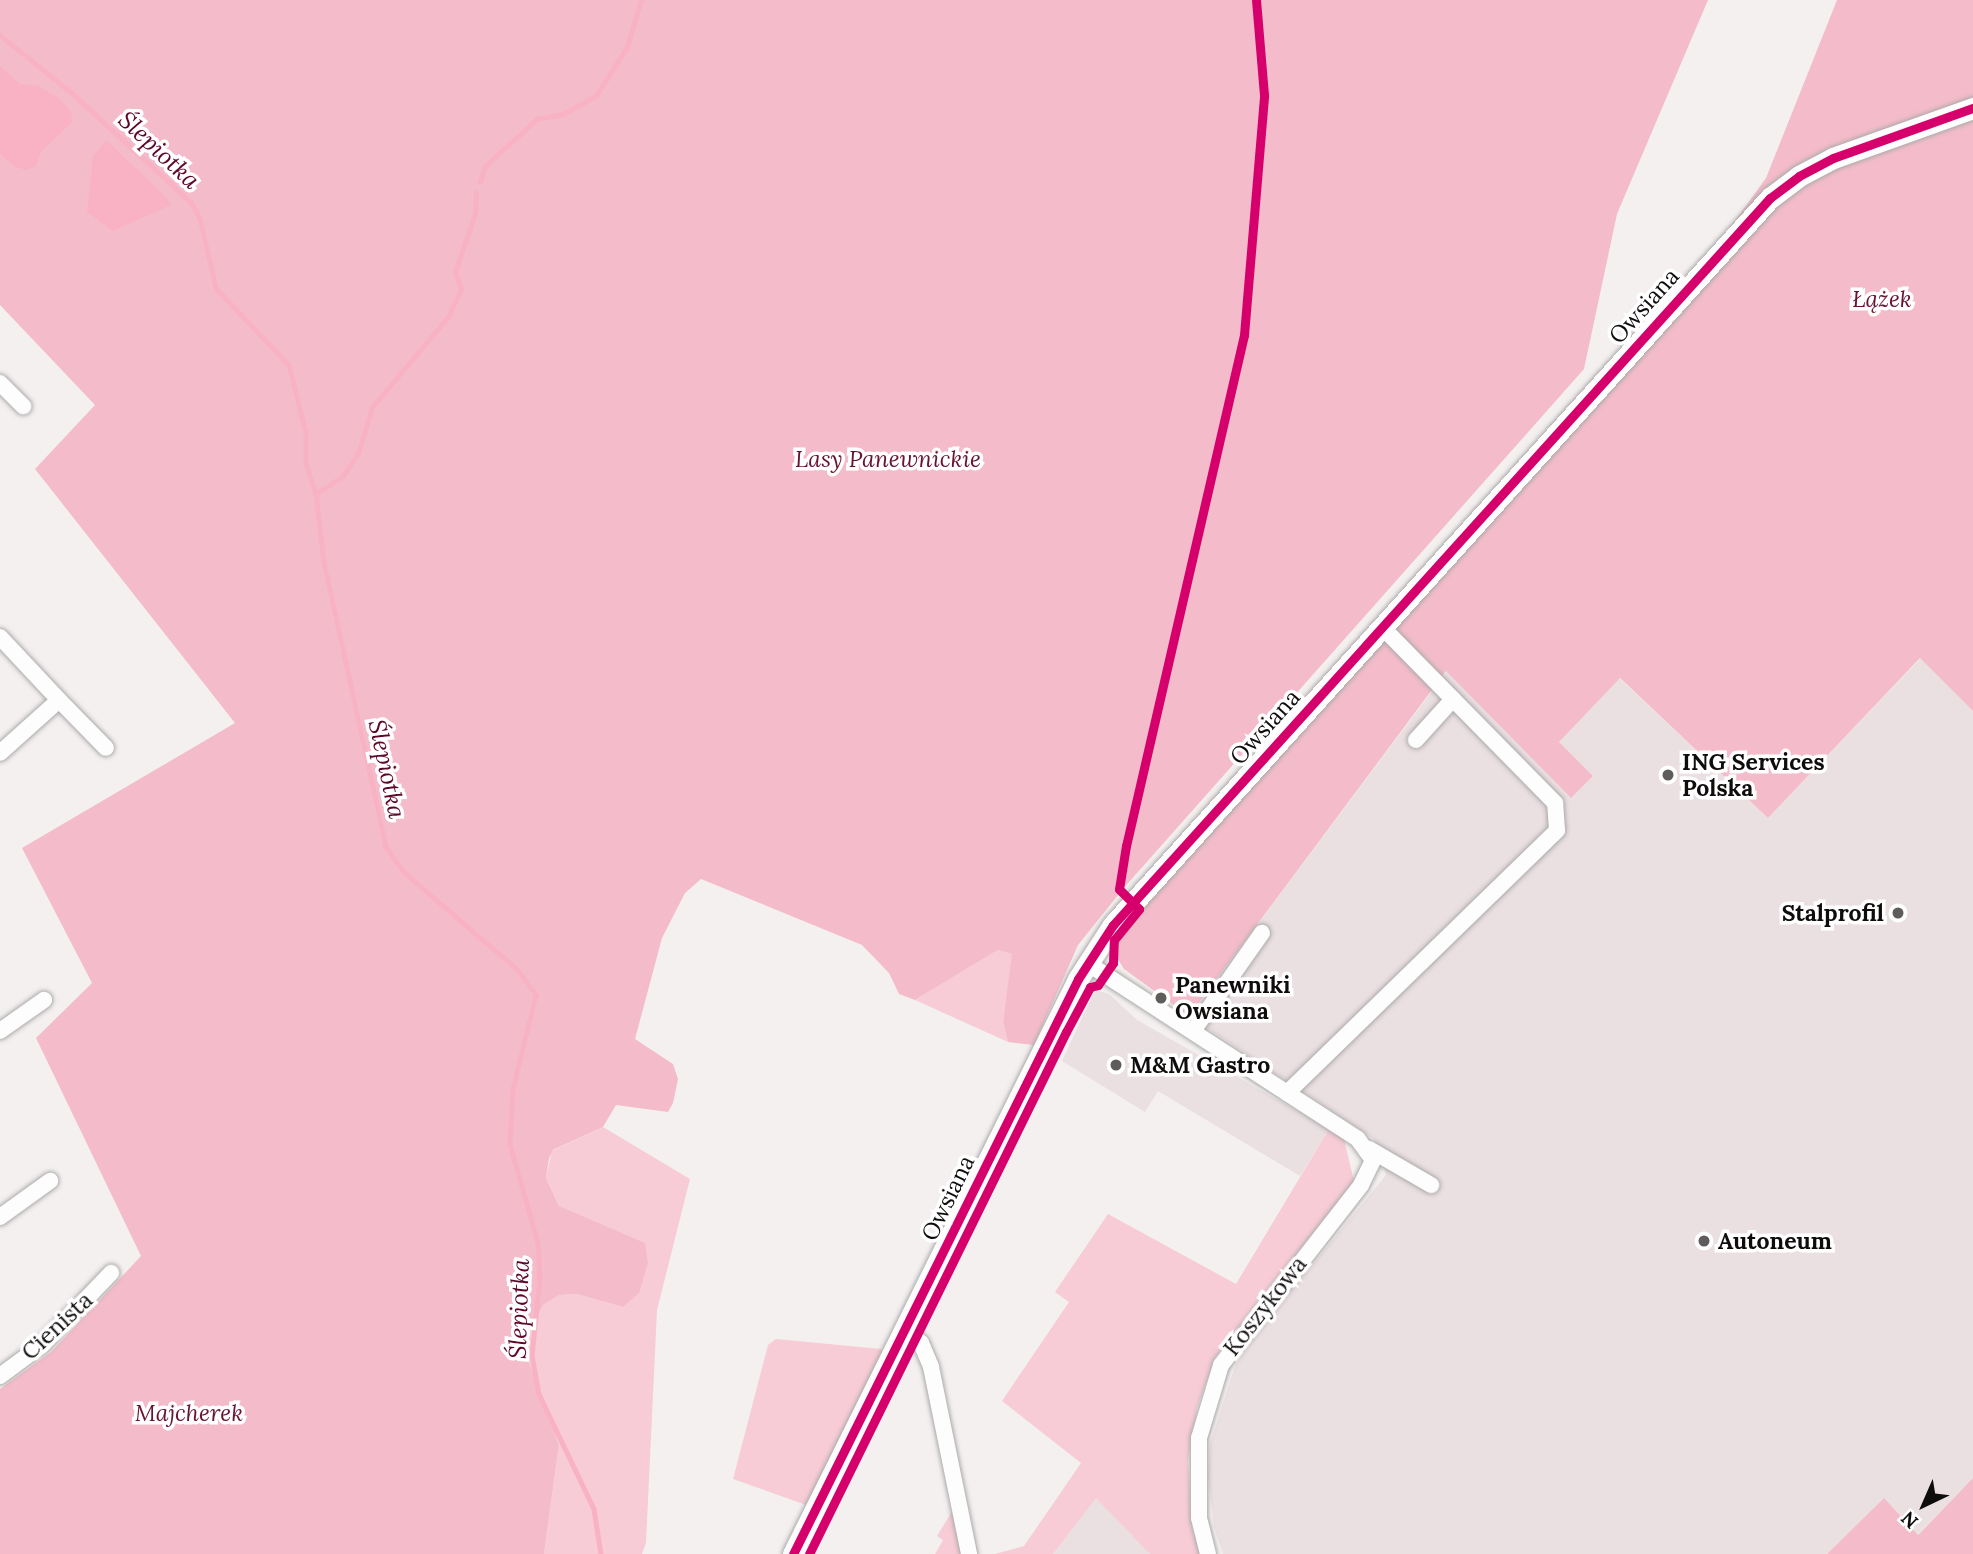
<!DOCTYPE html>
<meta charset="utf-8">
<style>
body{margin:0}
#map{position:relative;width:1973px;height:1554px;overflow:hidden;background:#f4f0f0;font-family:Lora,serif}
div>[style]{position:absolute}
.built>*{inset:0;background:#eadfe1}
.green>*{inset:0;background:#f7ccd6}
.forest>*{inset:0;background:#f4bcca}
.water>*{inset:0;background:#f8b2c3}
.stream>*{height:4.5px;margin:-2.25px;padding:0 2.25px;transform-origin:2.25px;border-radius:2.25px;background:#f8b2c3}
.roads{filter:drop-shadow(0 0 2px #acaaaa) drop-shadow(0 0 2px #acaaaa)}
.street>*{height:16px;margin:-8px;padding:0 8px;transform-origin:8px;border-radius:8px;background:#fdfdfd}
.secondary>*{height:21px;margin:-10.5px;padding:0 10.5px;transform-origin:10.5px;border-radius:10.5px;background:#fdfdfd}
.cycleway>*{height:9px;margin:-4.5px;padding:0 4.5px;transform-origin:4.5px;border-radius:4.5px;background:#d6006c}
.dots>*{width:19px;height:19px;translate:-50% -50%;box-sizing:border-box;border:4px solid #fff;border-radius:50%}
span{translate:-50% -50%;white-space:nowrap;text-align:center;line-height:1.15;-webkit-text-stroke:7px #fff;paint-order:stroke}
.park-label{font-size:23px;color:#691333;font-style:italic}
.street-label{font-size:23px;color:#0f0c0c}
.poi-label{font-size:23px;color:#0f0c0c;font-weight:700}
.left{translate:0 -50%;text-align:left}
.right{translate:-100% -50%;text-align:right}
.water-label{font-size:24px;color:#5e052a;font-style:italic}
.north{position:absolute;left:1889px;top:1470px;width:70px;height:70px;-webkit-text-stroke:5px #fff;paint-order:stroke;rotate:224deg;font-size:19px;font-weight:700;line-height:28px;text-align:center;color:#0f0c0c}
.north::after{content:'';display:block;margin:auto;width:24px;height:32px;background:#0f0c0c;clip-path:polygon(50% 0,100% 100%,50% 72%,0 100%)}
</style>
<div id="map">
<div class="built">
<i style="clip-path:polygon(1921px 658px,1973px 711px,1973px 1478px,1917px 1535px,1884px 1498px,1827px 1554px,1223px 1554px,1214px 1527px,1208px 1477px,1210px 1444px,1234px 1369px,1246px 1346px,1386px 1175px,1374px 1139px,1189px 1016px,1447px 671px,1571px 798px,1559px 742px,1619px 678px,1768px 818px)"></i>
<i style="clip-path:polygon(1095px 990px,1109px 994px,1137px 1020px,1329px 1129px,1300px 1176px,1158px 1091px,1145px 1112px,1062px 1061px)"></i>
<i style="clip-path:polygon(1096px 1497px,1150px 1554px,1053px 1554px)"></i>
</div>
<div class="green">
<i style="clip-path:polygon(998px 950px,1013px 954px,1003px 1022px,1008px 1042px,915px 1000px)"></i>
<i style="clip-path:polygon(603px 1127px,690px 1179px,657px 1310px,646px 1543px,642px 1554px,544px 1554px,559px 1445px,523px 1347px,543px 1305px,559px 1295px,576px 1294px,623px 1307px,579px 1217px,559px 1206px,546px 1178px,552px 1151px)"></i>
<i style="clip-path:polygon(1329px 1129px,1343px 1135px,1354px 1181px,1215px 1357px,1197px 1408px,1188px 1461px,1192px 1528px,1201px 1554px,1150px 1554px,1096px 1498px,1053px 1554px,995px 1554px,1024px 1546px,1081px 1463px,1002px 1401px,1069px 1302px,1055px 1292px,1108px 1214px,1236px 1284px)"></i>
<i style="clip-path:polygon(776px 1339px,881px 1349px,883px 1354px,809px 1506px,733px 1479px,768px 1345px)"></i>
<i style="clip-path:polygon(956px 1505px,973px 1554px,935px 1554px,943px 1540px,937px 1536px)"></i>
</div>
<div class="forest">
<i style="clip-path:polygon(0 0,1708px 0,1617px 214px,1584px 369px,1122px 890px,1078px 945px,1034px 1045px,1008px 1042px,1003px 1022px,1012px 954px,998px 950px,915px 1000px,899px 994px,889px 973px,862px 945px,701px 879px,685px 893px,662px 938px,635px 1039px,673px 1064px,678px 1079px,673px 1103px,668px 1112px,616px 1105px,603px 1127px,553px 1150px,549px 1159px,546px 1178px,559px 1206px,645px 1243px,648px 1263px,639px 1293px,623px 1307px,576px 1294px,559px 1295px,543px 1305px,523px 1346px,559px 1445px,544px 1554px,0 1554px,0 1389px,51px 1352px,141px 1256px,36px 1038px,92px 983px,22px 848px,235px 723px,35px 469px,95px 405px,0 305px)"></i>
<i style="clip-path:polygon(1837px 0,1973px 0,1973px 711px,1920px 658px,1768px 818px,1620px 678px,1559px 742px,1593px 776px,1571px 798px,1446px 671px,1189px 1016px,1124px 969px,1117px 958px,1115px 941px,1472px 533px,1639px 354px,1766px 178px)"></i>
<i style="clip-path:polygon(1973px 1478px,1973px 1554px,1827px 1554px,1884px 1498px,1918px 1535px)"></i>
</div>
<div class="water">
<i style="clip-path:polygon(0 66px,20px 84px,39px 86px,59px 98px,71px 112px,72px 122px,41px 152px,36px 166px,27px 170px,15px 167px,0 154px)"></i>
<i style="clip-path:polygon(106px 140px,168px 199px,171px 205px,113px 231px,87px 212px,93px 156px)"></i>
</div>
<div class="stream">
<i style="left:0;top:35px;width:92px;rotate:38.9deg"></i>
<i style="left:72px;top:93px;width:161px;rotate:42.5deg"></i>
<i style="left:191px;top:202px;width:18px;rotate:61deg"></i>
<i style="left:200px;top:218px;width:72px;rotate:77.1deg"></i>
<i style="left:216px;top:288px;width:106px;rotate:46.5deg"></i>
<i style="left:289px;top:365px;width:70px;rotate:76deg"></i>
<i style="left:306px;top:433px;width:30px;rotate:90deg"></i>
<i style="left:306px;top:463px;width:33px;rotate:72deg"></i>
<i style="left:316px;top:494px;width:68px;rotate:83.3deg"></i>
<i style="left:324px;top:562px;width:292px;rotate:77.7deg"></i>
<i style="left:386px;top:847px;width:31px;rotate:54deg"></i>
<i style="left:404px;top:872px;width:150px;rotate:40.7deg"></i>
<i style="left:518px;top:970px;width:31px;rotate:54deg"></i>
<i style="left:536px;top:995px;width:97px;rotate:103.7deg"></i>
<i style="left:513px;top:1089px;width:55px;rotate:93.1deg"></i>
<i style="left:510px;top:1144px;width:103px;rotate:74.2deg"></i>
<i style="left:538px;top:1243px;width:35px;rotate:87deg"></i>
<i style="left:540px;top:1278px;width:77px;rotate:95.9deg"></i>
<i style="left:532px;top:1355px;width:40px;rotate:80deg"></i>
<i style="left:539px;top:1394px;width:127px;rotate:64.4deg"></i>
<i style="left:594px;top:1509px;width:46px;rotate:81.2deg"></i>
<i style="left:480px;top:182px;width:17px;rotate:-73deg"></i>
<i style="left:485px;top:166px;width:70px;rotate:-42.1deg"></i>
<i style="left:537px;top:119px;width:26px;rotate:-11deg"></i>
<i style="left:563px;top:114px;width:38px;rotate:-29deg"></i>
<i style="left:596px;top:96px;width:58px;rotate:-57.7deg"></i>
<i style="left:627px;top:47px;width:49px;rotate:-73.4deg"></i>
<i style="left:316px;top:494px;width:32px;rotate:-34deg"></i>
<i style="left:343px;top:476px;width:27px;rotate:-56deg"></i>
<i style="left:358px;top:454px;width:49px;rotate:-73.4deg"></i>
<i style="left:372px;top:407px;width:118px;rotate:-49.8deg"></i>
<i style="left:448px;top:317px;width:31px;rotate:-65deg"></i>
<i style="left:461px;top:289px;width:18px;rotate:-109deg"></i>
<i style="left:455px;top:272px;width:61px;rotate:-71deg"></i>
<i style="left:475px;top:214px;width:21px;rotate:-87deg"></i>
</div>
<div class="roads">
<div class="street">
<i style="left:0;top:383px;width:33px;rotate:45deg"></i>
<i style="left:0;top:637px;width:86px;rotate:46.9deg"></i>
<i style="left:59px;top:700px;width:79px;rotate:138.1deg"></i>
<i style="left:59px;top:700px;width:67px;rotate:45.6deg"></i>
<i style="left:1416px;top:740px;width:55px;rotate:-47.9deg"></i>
<i style="left:1087px;top:963px;width:239px;rotate:33deg"></i>
<i style="left:1287px;top:1093px;width:377px;rotate:-44.2deg"></i>
<i style="left:1557px;top:830px;width:27px;rotate:-94deg"></i>
<i style="left:1555px;top:803px;width:248px;rotate:-134.5deg"></i>
<i style="left:0;top:1031px;width:54px;rotate:-35.2deg"></i>
<i style="left:1193px;top:1031px;width:120px;rotate:-54.9deg"></i>
<i style="left:1369px;top:1149px;width:72px;rotate:30.1deg"></i>
<i style="left:0;top:1217px;width:62px;rotate:-35.8deg"></i>
<i style="left:904px;top:1329px;width:22px;rotate:39deg"></i>
<i style="left:921px;top:1343px;width:26px;rotate:67deg"></i>
<i style="left:931px;top:1367px;width:191px;rotate:78.5deg"></i>
<i style="left:0;top:1376px;width:52px;rotate:-36.4deg"></i>
<i style="left:42px;top:1345px;width:100px;rotate:-46.2deg"></i>
<i style="left:1208px;top:1554px;width:37px;rotate:-104deg"></i>
<i style="left:1199px;top:1518px;width:80px;rotate:-90deg"></i>
<i style="left:1199px;top:1438px;width:76px;rotate:-73.2deg"></i>
<i style="left:1221px;top:1365px;width:228px;rotate:-52.1deg"></i>
<i style="left:1361px;top:1185px;width:28px;rotate:-64deg"></i>
<i style="left:1373px;top:1160px;width:26px;rotate:-126deg"></i>
<i style="left:1358px;top:1139px;width:85px;rotate:-147.1deg"></i>
</div>
<div class="secondary">
<i style="left:793px;top:1554px;width:642px;rotate:-63.63deg"></i>
<i style="left:1078px;top:979px;width:64px;rotate:-57.1deg"></i>
<i style="left:1113px;top:925px;width:980px;rotate:-47.9deg"></i>
<i style="left:1770px;top:198px;width:36px;rotate:-37deg"></i>
<i style="left:1799px;top:176px;width:38px;rotate:-28deg"></i>
<i style="left:1833px;top:158px;width:149px;rotate:-19.7deg"></i>
</div>
</div>
<div class="cycleway">
<i style="left:793px;top:1554px;width:642px;rotate:-63.63deg"></i>
<i style="left:1078px;top:979px;width:64px;rotate:-57.1deg"></i>
<i style="left:1113px;top:925px;width:980px;rotate:-47.9deg"></i>
<i style="left:1770px;top:198px;width:36px;rotate:-37deg"></i>
<i style="left:1799px;top:176px;width:38px;rotate:-28deg"></i>
<i style="left:1833px;top:158px;width:149px;rotate:-19.7deg"></i>
<i style="left:809px;top:1554px;width:582px;rotate:-63.79deg"></i>
<i style="left:1066px;top:1032px;width:51px;rotate:-61.9deg"></i>
<i style="left:1090px;top:987px;width:8px;rotate:-14deg"></i>
<i style="left:1098px;top:985px;width:27px;rotate:-56deg"></i>
<i style="left:1113px;top:963px;width:23px;rotate:-88deg"></i>
<i style="left:1114px;top:940px;width:40px;rotate:-51deg"></i>
<i style="left:1139px;top:909px;width:28px;rotate:-135deg"></i>
<i style="left:1119px;top:889px;width:44px;rotate:-80.8deg"></i>
<i style="left:1126px;top:846px;width:524px;rotate:-77deg"></i>
<i style="left:1244px;top:335px;width:241px;rotate:-85.2deg"></i>
<i style="left:1264px;top:95px;width:95px;rotate:-94.8deg"></i>
</div>
<div class="dots">
<i style="left:1668px;top:775px;background:#5f5c5c"></i>
<i style="left:1898px;top:913px;background:#5f5c5c"></i>
<i style="left:1161px;top:998px;background:#5f5c5c"></i>
<i style="left:1116px;top:1065px;background:#5f5c5c"></i>
<i style="left:1704px;top:1241px;background:#5f5c5c"></i>
</div>
<div class="park-label">
<span style="left:1882px;top:299px">Łążek</span>
<span style="left:888px;top:459px">Lasy Panewnickie</span>
<span style="left:189px;top:1413px">Majcherek</span>
</div>
<div class="street-label">
<span style="left:1644px;top:306px;rotate:-48deg">Owsiana</span>
<span style="left:1265px;top:727px;rotate:-48deg">Owsiana</span>
<span style="left:948px;top:1198px;rotate:-64deg">Owsiana</span>
<span style="left:1265px;top:1306px;rotate:-52deg">Koszykowa</span>
<span style="left:57px;top:1326px;rotate:-43deg">Cienista</span>
</div>
<div class="poi-label">
<span class="left" style="left:1682px;top:775px">ING Services<br>Polska</span>
<span class="right" style="left:1884px;top:913px">Stalprofil</span>
<span class="left" style="left:1175px;top:998px">Panewniki<br>Owsiana</span>
<span class="left" style="left:1130px;top:1065px">M&amp;M Gastro</span>
<span class="left" style="left:1718px;top:1241px">Autoneum</span>
</div>
<div class="water-label">
<span style="left:159px;top:150px;rotate:43deg">Ślepiotka</span>
<span style="left:387px;top:769px;rotate:78deg">Ślepiotka</span>
<span style="left:519px;top:1309px;rotate:-88deg">Ślepiotka</span>
</div>
<div class="north">N</div>
</div>
